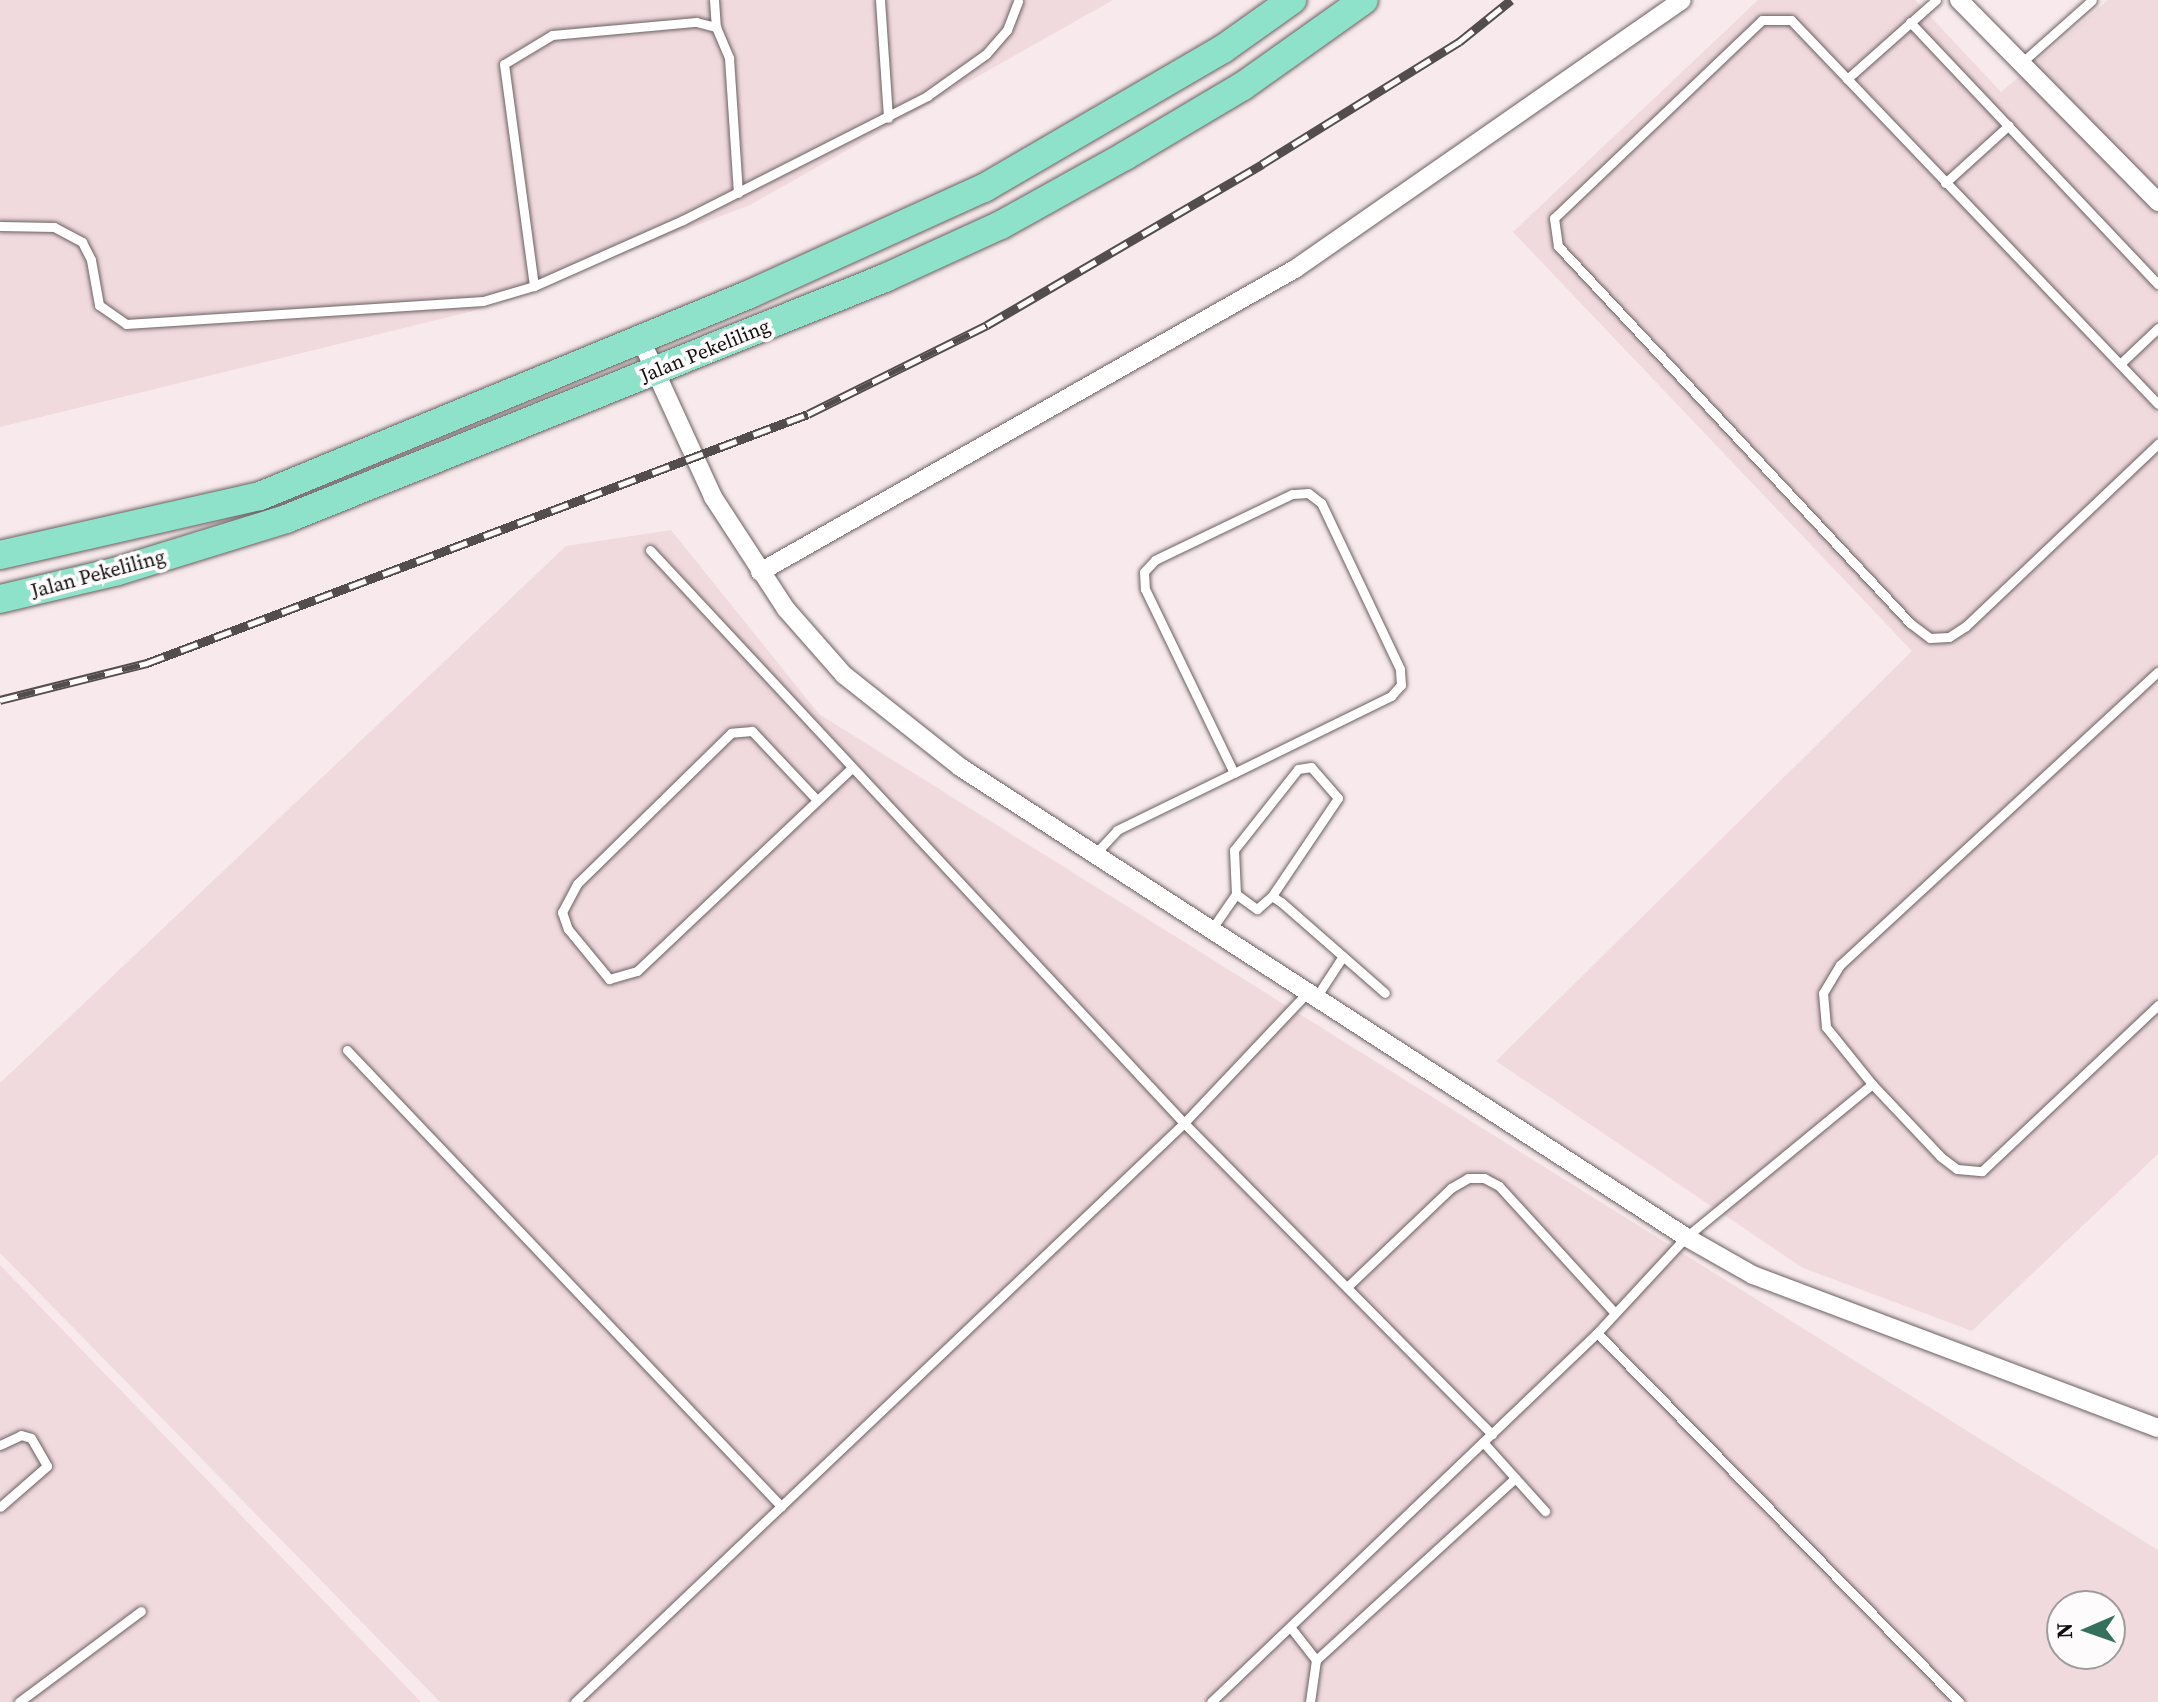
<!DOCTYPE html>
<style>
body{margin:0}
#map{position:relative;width:2158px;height:1702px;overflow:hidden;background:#f8eaec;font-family:"Source Serif 4",serif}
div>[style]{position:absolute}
.built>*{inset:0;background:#f0dade}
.roads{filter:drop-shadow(0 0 2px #6b6062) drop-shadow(0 0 2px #6b6062)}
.service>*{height:9px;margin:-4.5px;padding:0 4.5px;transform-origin:4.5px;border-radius:4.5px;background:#fff}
.minor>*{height:18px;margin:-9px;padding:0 9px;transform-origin:9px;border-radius:9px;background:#fff}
.primary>*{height:28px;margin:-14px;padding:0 14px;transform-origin:14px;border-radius:14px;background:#8fe2ca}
.rail>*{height:9px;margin-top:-4.5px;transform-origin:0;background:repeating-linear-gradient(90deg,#fdfbfb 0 18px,#544d4e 0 36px);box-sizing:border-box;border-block:2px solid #544d4e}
span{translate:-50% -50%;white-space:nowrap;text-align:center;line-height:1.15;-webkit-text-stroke:8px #fdfbfb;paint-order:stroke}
.street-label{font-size:20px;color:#110d0e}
.north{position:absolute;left:2046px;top:1590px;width:80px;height:80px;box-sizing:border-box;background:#fdfbfb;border:2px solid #9f9c9c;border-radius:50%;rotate:268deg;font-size:22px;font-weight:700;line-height:32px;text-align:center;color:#110d0e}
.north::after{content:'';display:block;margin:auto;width:28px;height:36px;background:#34715d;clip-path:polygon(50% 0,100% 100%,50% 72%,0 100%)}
</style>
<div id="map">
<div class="built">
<i style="clip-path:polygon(0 0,1113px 0,750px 205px,473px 311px,0 427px)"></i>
<i style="clip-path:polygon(1758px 0,1915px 0,2001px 92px,2108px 0,2158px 0,2158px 1154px,1972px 1331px,1803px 1268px,1496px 1061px,1912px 651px,1513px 232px)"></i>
<i style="clip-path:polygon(evenodd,671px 530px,819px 714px,2158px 1550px,2158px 1702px,440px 1702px,0 1253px,0 1083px,566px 546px,671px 530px,2062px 1606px,2110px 1606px,2110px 1654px,2062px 1654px,2062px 1606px)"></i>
<i style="clip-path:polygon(0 1265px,421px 1702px,0 1702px)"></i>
</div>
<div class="roads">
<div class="service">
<i style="left:714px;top:0;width:27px;rotate:86deg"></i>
<i style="left:880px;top:0;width:118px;rotate:86.1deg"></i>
<i style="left:1910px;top:22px;width:361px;rotate:46.6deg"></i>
<i style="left:2020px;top:64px;width:96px;rotate:-41.6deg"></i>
<i style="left:1847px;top:79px;width:119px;rotate:-41.6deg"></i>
<i style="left:1945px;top:183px;width:86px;rotate:-42.2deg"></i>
<i style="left:0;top:226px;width:54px;rotate:1.1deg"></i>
<i style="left:54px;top:227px;width:32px;rotate:28deg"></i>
<i style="left:82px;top:242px;width:20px;rotate:63deg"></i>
<i style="left:91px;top:260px;width:46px;rotate:79.9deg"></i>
<i style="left:99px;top:305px;width:33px;rotate:35deg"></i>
<i style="left:126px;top:324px;width:358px;rotate:-3.7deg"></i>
<i style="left:483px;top:301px;width:53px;rotate:-16.4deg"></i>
<i style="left:534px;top:286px;width:163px;rotate:-23.9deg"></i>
<i style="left:683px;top:220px;width:274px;rotate:-26.9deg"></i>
<i style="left:927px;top:96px;width:72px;rotate:-35.4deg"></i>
<i style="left:986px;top:54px;width:32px;rotate:-49deg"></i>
<i style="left:1007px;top:30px;width:31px;rotate:-69deg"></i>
<i style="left:534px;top:286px;width:224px;rotate:-97.7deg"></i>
<i style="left:504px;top:64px;width:56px;rotate:-31.1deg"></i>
<i style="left:552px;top:35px;width:145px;rotate:-5.2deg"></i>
<i style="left:696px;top:22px;width:21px;rotate:14deg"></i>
<i style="left:716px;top:27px;width:34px;rotate:67deg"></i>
<i style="left:729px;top:58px;width:135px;rotate:86.2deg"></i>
<i style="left:2120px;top:364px;width:52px;rotate:-43.5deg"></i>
<i style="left:2158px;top:404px;width:531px;rotate:-133.7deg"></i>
<i style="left:1791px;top:20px;width:29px;rotate:180deg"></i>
<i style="left:1762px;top:20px;width:287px;rotate:136.4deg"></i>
<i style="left:1554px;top:218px;width:28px;rotate:82deg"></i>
<i style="left:1558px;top:246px;width:516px;rotate:46.96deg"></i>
<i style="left:1910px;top:623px;width:25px;rotate:37deg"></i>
<i style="left:1930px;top:638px;width:19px;rotate:-3deg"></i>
<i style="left:1949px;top:637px;width:20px;rotate:-33deg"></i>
<i style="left:1966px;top:626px;width:265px;rotate:-43.5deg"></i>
<i style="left:650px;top:550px;width:783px;rotate:47.02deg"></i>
<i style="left:1184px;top:1123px;width:438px;rotate:45.3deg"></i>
<i style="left:817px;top:800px;width:95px;rotate:-133.3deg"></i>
<i style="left:752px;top:731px;width:21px;rotate:175deg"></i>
<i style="left:731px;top:733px;width:216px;rotate:135.6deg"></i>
<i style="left:577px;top:884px;width:32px;rotate:118deg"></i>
<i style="left:562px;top:912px;width:18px;rotate:71deg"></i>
<i style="left:568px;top:929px;width:65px;rotate:50.6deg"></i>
<i style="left:609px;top:979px;width:29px;rotate:-16deg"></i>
<i style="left:637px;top:971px;width:296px;rotate:-43.4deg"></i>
<i style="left:1095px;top:854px;width:33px;rotate:-47deg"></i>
<i style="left:1117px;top:830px;width:130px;rotate:-26deg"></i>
<i style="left:1234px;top:773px;width:175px;rotate:-26.1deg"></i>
<i style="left:1391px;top:696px;width:15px;rotate:-48deg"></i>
<i style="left:1401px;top:685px;width:16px;rotate:-94deg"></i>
<i style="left:1400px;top:669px;width:184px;rotate:-115.4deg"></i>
<i style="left:1321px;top:503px;width:16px;rotate:-142deg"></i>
<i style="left:1308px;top:493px;width:16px;rotate:176deg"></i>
<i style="left:1292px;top:494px;width:152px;rotate:154.3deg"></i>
<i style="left:1155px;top:560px;width:16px;rotate:133deg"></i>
<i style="left:1144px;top:572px;width:17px;rotate:87deg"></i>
<i style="left:1145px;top:589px;width:204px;rotate:64.2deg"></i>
<i style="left:1236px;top:894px;width:26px;rotate:36deg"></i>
<i style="left:1257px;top:909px;width:20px;rotate:-41deg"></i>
<i style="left:1272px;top:896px;width:11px;rotate:34deg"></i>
<i style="left:1281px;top:902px;width:138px;rotate:41.2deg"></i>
<i style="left:1211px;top:930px;width:44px;rotate:-55.2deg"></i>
<i style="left:1236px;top:894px;width:44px;rotate:-92.6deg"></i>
<i style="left:1234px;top:850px;width:103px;rotate:-51.7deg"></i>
<i style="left:1298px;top:769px;width:13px;rotate:-9deg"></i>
<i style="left:1311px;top:767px;width:41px;rotate:48.9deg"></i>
<i style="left:1338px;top:798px;width:118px;rotate:124deg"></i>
<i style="left:1315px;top:999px;width:51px;rotate:-56.9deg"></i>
<i style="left:347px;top:1050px;width:630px;rotate:46.42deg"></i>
<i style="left:1872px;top:1084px;width:100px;rotate:46.6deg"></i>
<i style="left:1941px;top:1157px;width:20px;rotate:37deg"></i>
<i style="left:1957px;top:1169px;width:25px;rotate:5deg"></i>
<i style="left:1982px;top:1171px;width:242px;rotate:-43.3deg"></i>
<i style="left:1347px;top:1287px;width:144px;rotate:-43.6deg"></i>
<i style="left:1451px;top:1188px;width:20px;rotate:-30deg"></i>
<i style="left:1468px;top:1178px;width:16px"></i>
<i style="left:1484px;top:1178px;width:17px;rotate:28deg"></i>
<i style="left:1499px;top:1186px;width:171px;rotate:47.6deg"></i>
<i style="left:1597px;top:1333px;width:517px;rotate:45.55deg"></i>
<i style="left:1483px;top:1442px;width:93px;rotate:48.1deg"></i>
<i style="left:0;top:1445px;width:23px;rotate:-25deg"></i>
<i style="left:21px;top:1435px;width:10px;rotate:17deg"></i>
<i style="left:31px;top:1438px;width:32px;rotate:60deg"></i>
<i style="left:47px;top:1466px;width:62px;rotate:138.9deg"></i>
<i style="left:1291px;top:1628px;width:41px;rotate:52deg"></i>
<i style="left:19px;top:1702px;width:152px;rotate:-36.7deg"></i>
<i style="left:575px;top:1702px;width:840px;rotate:-43.55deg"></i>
<i style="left:1184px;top:1123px;width:179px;rotate:-46.6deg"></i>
<i style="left:1211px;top:1702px;width:534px;rotate:-43.71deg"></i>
<i style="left:1597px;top:1333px;width:131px;rotate:-47.2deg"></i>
<i style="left:1686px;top:1237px;width:241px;rotate:-39.4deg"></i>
<i style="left:1872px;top:1084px;width:73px;rotate:-128.9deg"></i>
<i style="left:1826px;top:1027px;width:34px;rotate:-95deg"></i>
<i style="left:1823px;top:993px;width:33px;rotate:-59deg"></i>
<i style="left:1840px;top:965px;width:432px;rotate:-42.7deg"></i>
<i style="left:1310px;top:1702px;width:42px;rotate:-81.9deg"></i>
<i style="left:1316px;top:1660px;width:270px;rotate:-42.4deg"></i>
</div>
<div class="minor">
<i style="left:1959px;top:0;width:284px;rotate:45.4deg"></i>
<i style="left:640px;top:338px;width:175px;rotate:65.3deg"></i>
<i style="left:713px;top:497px;width:134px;rotate:56.9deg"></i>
<i style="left:786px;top:609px;width:88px;rotate:48.7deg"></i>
<i style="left:844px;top:675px;width:148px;rotate:38.4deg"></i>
<i style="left:960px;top:767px;width:865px;rotate:32.92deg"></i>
<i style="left:1686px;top:1237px;width:77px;rotate:29.6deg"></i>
<i style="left:1753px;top:1275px;width:433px;rotate:20.7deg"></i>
<i style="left:760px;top:572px;width:615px;rotate:-29.53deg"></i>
<i style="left:1295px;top:269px;width:471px;rotate:-34.8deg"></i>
</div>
<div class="primary">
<i style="left:0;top:555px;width:267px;rotate:-12.8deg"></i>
<i style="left:260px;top:496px;width:530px;rotate:-22.4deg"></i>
<i style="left:750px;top:294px;width:257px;rotate:-24.4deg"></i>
<i style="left:984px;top:188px;width:276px;rotate:-30.2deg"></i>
<i style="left:1223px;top:49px;width:85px;rotate:-35.4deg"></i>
<i style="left:0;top:599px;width:121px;rotate:-13.3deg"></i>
<i style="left:118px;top:571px;width:176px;rotate:-17.2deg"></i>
<i style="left:286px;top:519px;width:646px;rotate:-21.92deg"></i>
<i style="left:885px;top:278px;width:128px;rotate:-24.6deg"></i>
<i style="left:1001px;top:225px;width:142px;rotate:-29.1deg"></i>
<i style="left:1125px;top:156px;width:137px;rotate:-30.7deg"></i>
<i style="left:1243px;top:86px;width:148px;rotate:-35.4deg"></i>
</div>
</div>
<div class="rail">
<i style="left:0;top:700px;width:152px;rotate:-14.1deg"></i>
<i style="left:147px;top:663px;width:706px;rotate:-20.64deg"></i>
<i style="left:808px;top:414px;width:200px;rotate:-26.4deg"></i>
<i style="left:987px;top:325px;width:319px;rotate:-30.3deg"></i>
<i style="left:1262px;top:164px;width:232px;rotate:-31.8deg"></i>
<i style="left:1459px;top:42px;width:67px;rotate:-38.9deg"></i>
</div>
<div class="street-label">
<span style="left:705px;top:351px;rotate:-22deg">Jalan Pekeliling</span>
<span style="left:98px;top:574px;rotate:-15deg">Jalan Pekeliling</span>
</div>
<div class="north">N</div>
</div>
